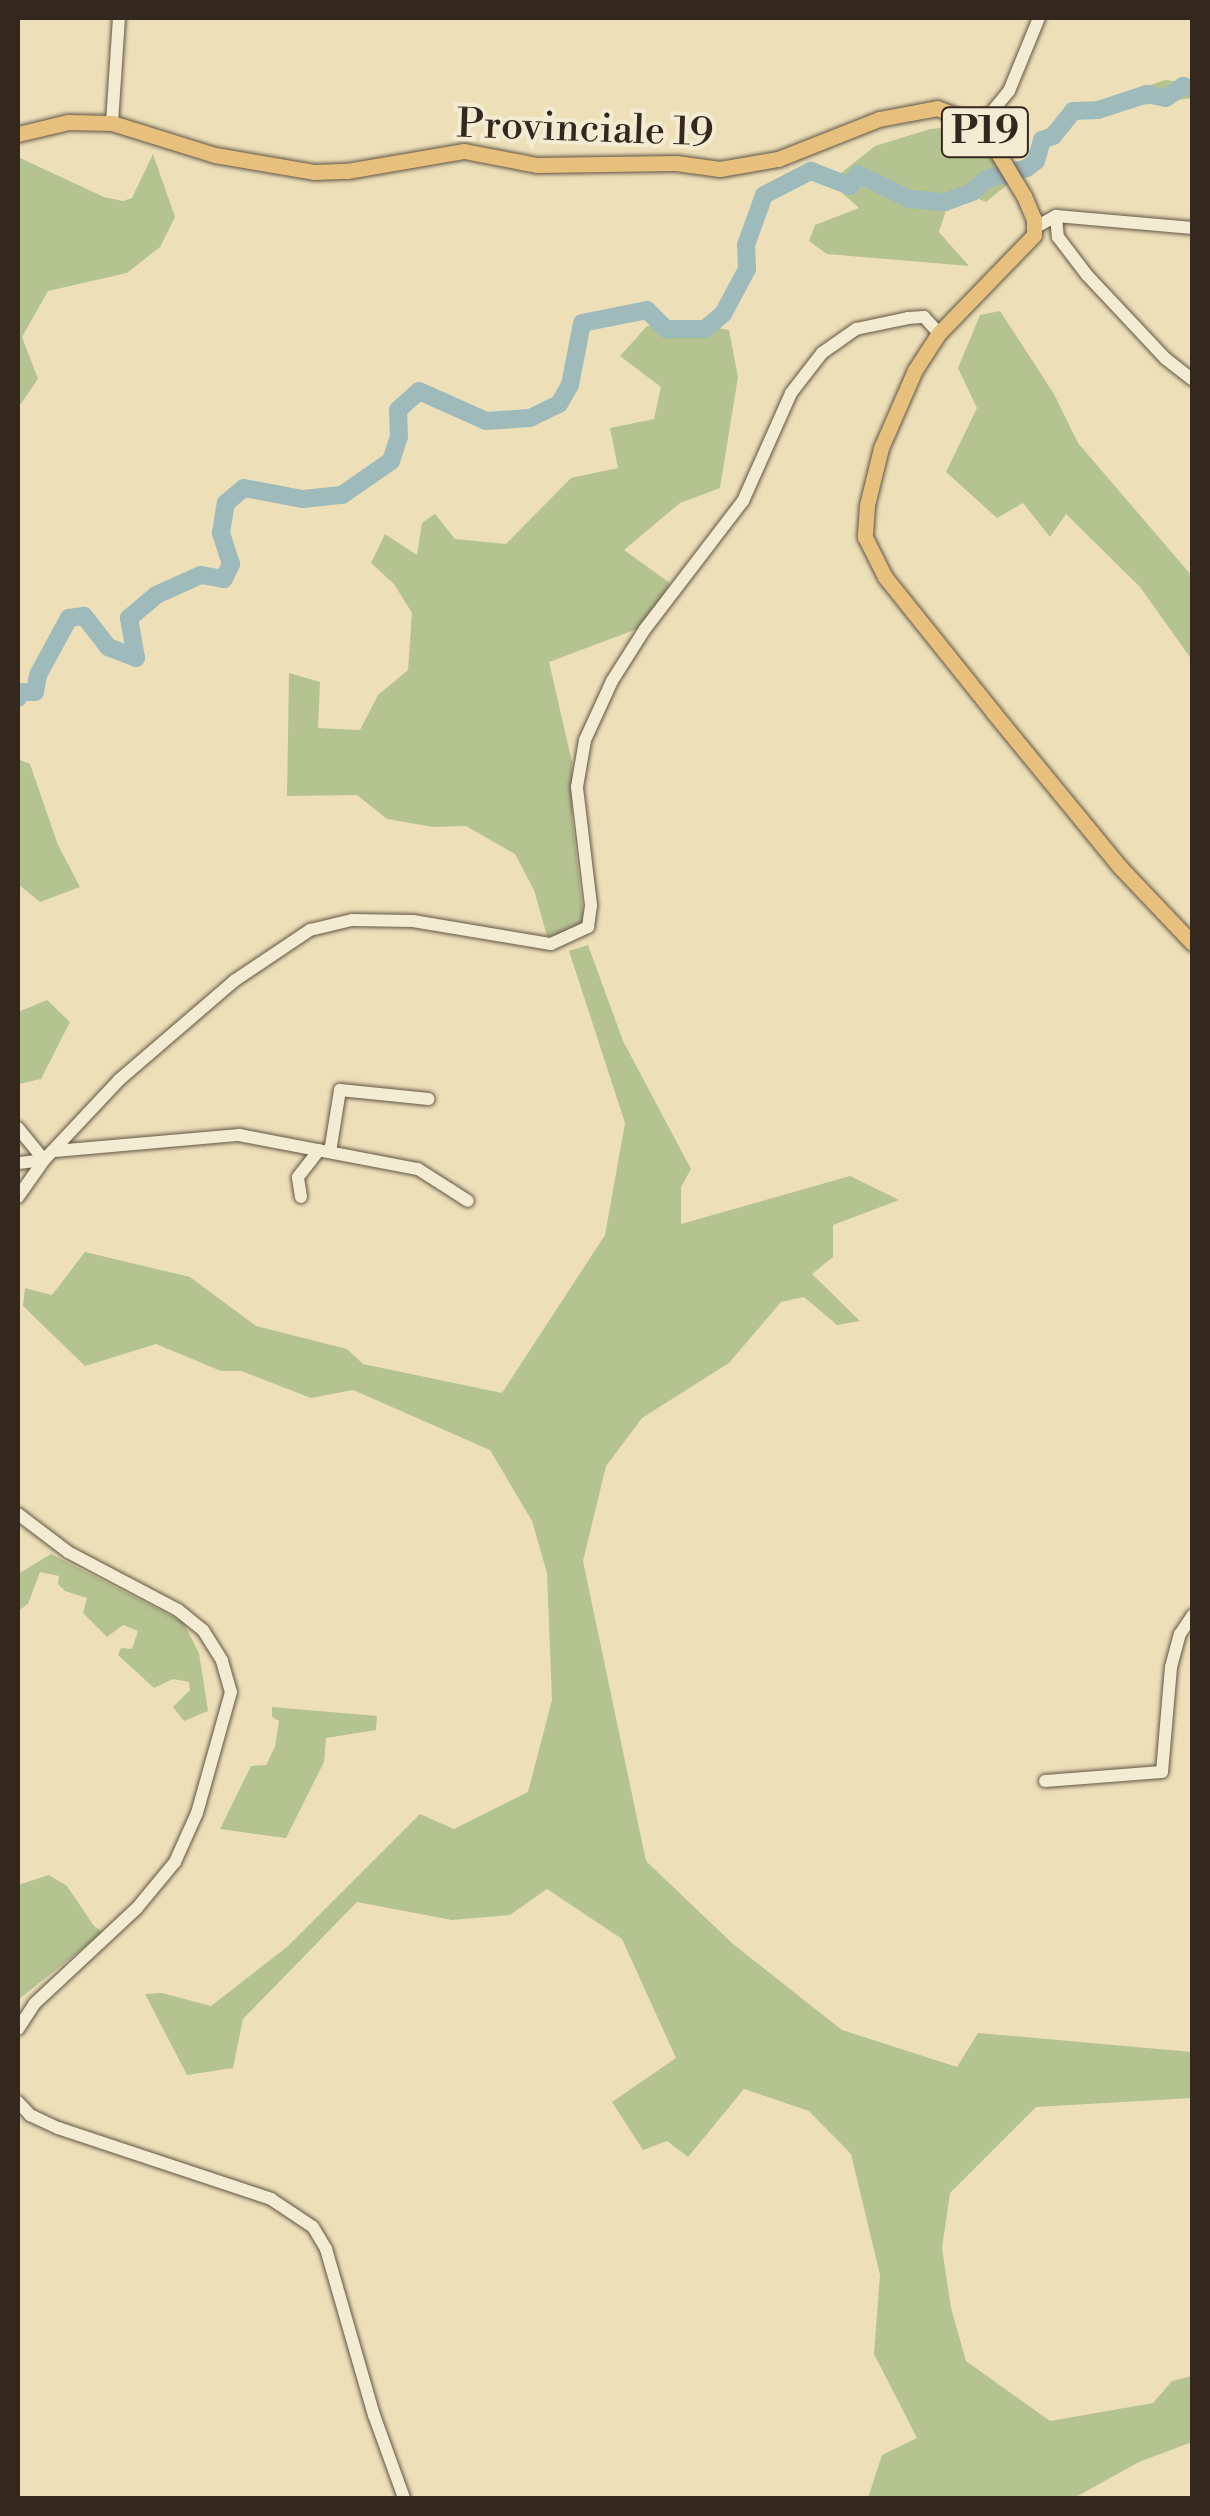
<!DOCTYPE html>
<style>
body{margin:0}
#map{position:relative;width:1210px;height:2516px;overflow:hidden;background:#ede0b9;font-family:"Libre Bodoni",serif}
div>[style]{position:absolute}
.green>*{inset:0;background:#b5c391}
.river>*{height:18px;margin:-9px;padding:0 9px;transform-origin:9px;border-radius:9px;background:#9ebabb}
.roads{filter:drop-shadow(0 0 2px #625545) drop-shadow(0 0 2px #625545)}
.minor>*{height:12px;margin:-6px;padding:0 6px;transform-origin:6px;border-radius:6px;background:#f3ebd2}
.major>*{height:15px;margin:-7.5px;padding:0 7.5px;transform-origin:7.5px;border-radius:7.5px;background:#e6c07c}
span{translate:-50% -50%;white-space:nowrap;text-align:center;line-height:1.15;-webkit-text-stroke:8px #f3ebd2;paint-order:stroke}
.shield-label span{padding:2px 8px;background:#f3ebd2;border:2px solid;border-radius:8px;-webkit-text-stroke-width:0}
.shield-label{font-size:38px;color:#34271e;font-weight:700}
.street-label{font-size:40px;color:#34271e}
.frame{position:absolute;inset:0;border:20px solid #34271e;pointer-events:none}
</style>
<div id="map">
<div class="green">
<i style="clip-path:polygon(1165px 80px,1192px 83px,1192px 98px,1135px 106px,1140px 89px)"></i>
<i style="clip-path:polygon(961px 126px,978px 132px,1012px 181px,986px 202px,965px 193px,947px 207px,939px 232px,969px 266px,827px 254px,809px 241px,815px 225px,859px 208px,825px 178px,789px 176px,811px 165px,840px 174px,875px 146px,930px 129px)"></i>
<i style="clip-path:polygon(153px 154px,175px 217px,160px 247px,127px 273px,48px 291px,22px 337px,38px 379px,18px 408px,18px 157px,104px 197px,123px 201px,132px 198px)"></i>
<i style="clip-path:polygon(1000px 311px,1054px 394px,1078px 443px,1192px 576px,1192px 660px,1140px 587px,1066px 514px,1050px 537px,1023px 503px,997px 518px,946px 472px,977px 408px,958px 368px,980px 315px)"></i>
<i style="clip-path:polygon(687px 322px,729px 330px,738px 377px,720px 488px,680px 503px,624px 550px,670px 583px,655px 616px,645px 626px,549px 662px,572px 762px,572px 818px,584px 923px,570px 934px,547px 936px,534px 890px,515px 854px,466px 826px,433px 827px,387px 819px,357px 795px,287px 796px,289px 673px,320px 682px,318px 728px,360px 730px,378px 695px,408px 670px,412px 613px,394px 584px,371px 563px,385px 534px,417px 555px,422px 523px,435px 514px,455px 539px,506px 544px,571px 478px,618px 468px,610px 428px,654px 419px,661px 387px,620px 356px,647px 326px)"></i>
<i style="clip-path:polygon(18px 759px,30px 764px,58px 845px,80px 887px,40px 902px,18px 884px)"></i>
<i style="clip-path:polygon(588px 945px,623px 1041px,691px 1169px,681px 1187px,681px 1224px,850px 1176px,899px 1200px,833px 1225px,833px 1257px,812px 1274px,860px 1321px,837px 1325px,804px 1297px,781px 1302px,729px 1363px,642px 1418px,606px 1466px,583px 1561px,646px 1861px,733px 1944px,842px 2030px,957px 2067px,978px 2033px,1192px 2052px,1192px 2098px,1036px 2107px,950px 2193px,942px 2248px,951px 2308px,966px 2361px,1050px 2421px,1153px 2403px,1172px 2381px,1192px 2376px,1192px 2442px,1139px 2462px,1074px 2498px,868px 2498px,882px 2455px,917px 2438px,874px 2354px,880px 2275px,851px 2154px,809px 2111px,744px 2089px,688px 2157px,667px 2141px,643px 2150px,612px 2102px,676px 2058px,622px 1939px,547px 1889px,510px 1915px,452px 1920px,357px 1902px,243px 2019px,233px 2068px,187px 2075px,145px 1994px,162px 1993px,211px 2006px,287px 1947px,420px 1814px,454px 1829px,528px 1792px,552px 1700px,547px 1573px,532px 1521px,490px 1450px,353px 1390px,311px 1398px,241px 1371px,221px 1371px,156px 1344px,85px 1366px,23px 1306px,25px 1288px,52px 1295px,85px 1252px,190px 1277px,256px 1326px,347px 1349px,363px 1364px,502px 1393px,605px 1235px,625px 1123px,569px 951px)"></i>
<i style="clip-path:polygon(47px 1000px,70px 1022px,41px 1079px,19px 1084px,18px 1091px,18px 1012px)"></i>
<i style="clip-path:polygon(51px 1554px,183px 1622px,199px 1653px,208px 1711px,184px 1721px,173px 1707px,190px 1690px,189px 1682px,173px 1679px,154px 1688px,118px 1655px,121px 1648px,132px 1649px,138px 1631px,123px 1625px,107px 1637px,83px 1613px,87px 1598px,65px 1591px,58px 1584px,59px 1576px,40px 1572px,28px 1604px,18px 1611px,18px 1574px)"></i>
<i style="clip-path:polygon(272px 1707px,377px 1716px,376px 1730px,326px 1738px,324px 1762px,286px 1838px,220px 1829px,251px 1766px,266px 1765px,275px 1747px,279px 1721px,272px 1717px)"></i>
<i style="clip-path:polygon(49px 1875px,67px 1886px,94px 1926px,103px 1932px,18px 2000px,18px 1885px)"></i>
</div>
<div class="river">
<i style="left:18px;top:698px;width:6px;rotate:-72deg"></i>
<i style="left:20px;top:692px;width:15px"></i>
<i style="left:35px;top:692px;width:17px;rotate:-80deg"></i>
<i style="left:38px;top:675px;width:65px;rotate:-61.5deg"></i>
<i style="left:69px;top:618px;width:15px;rotate:-8deg"></i>
<i style="left:84px;top:616px;width:39px;rotate:52deg"></i>
<i style="left:108px;top:647px;width:30px;rotate:21deg"></i>
<i style="left:136px;top:658px;width:41px;rotate:-99.9deg"></i>
<i style="left:129px;top:618px;width:35px;rotate:-40deg"></i>
<i style="left:156px;top:595px;width:49px;rotate:-24deg"></i>
<i style="left:201px;top:575px;width:23px;rotate:10deg"></i>
<i style="left:224px;top:579px;width:17px;rotate:-65deg"></i>
<i style="left:231px;top:564px;width:33px;rotate:-108deg"></i>
<i style="left:221px;top:533px;width:30px;rotate:-81deg"></i>
<i style="left:226px;top:503px;width:23px;rotate:-40deg"></i>
<i style="left:244px;top:488px;width:60px;rotate:10.6deg"></i>
<i style="left:303px;top:499px;width:39px;rotate:-6deg"></i>
<i style="left:342px;top:495px;width:60px;rotate:-34.8deg"></i>
<i style="left:391px;top:461px;width:25px;rotate:-72deg"></i>
<i style="left:399px;top:437px;width:27px;rotate:-92deg"></i>
<i style="left:398px;top:410px;width:28px;rotate:-42deg"></i>
<i style="left:419px;top:391px;width:73px;rotate:24.1deg"></i>
<i style="left:486px;top:421px;width:44px;rotate:-3.9deg"></i>
<i style="left:530px;top:418px;width:32px;rotate:-26deg"></i>
<i style="left:559px;top:404px;width:22px;rotate:-60deg"></i>
<i style="left:570px;top:385px;width:63px;rotate:-79deg"></i>
<i style="left:582px;top:323px;width:66px;rotate:-11.3deg"></i>
<i style="left:647px;top:310px;width:27px;rotate:45deg"></i>
<i style="left:666px;top:329px;width:39px"></i>
<i style="left:705px;top:329px;width:23px;rotate:-40deg"></i>
<i style="left:723px;top:314px;width:51px;rotate:-61.9deg"></i>
<i style="left:747px;top:269px;width:24px;rotate:-92deg"></i>
<i style="left:746px;top:245px;width:53px;rotate:-70.2deg"></i>
<i style="left:764px;top:195px;width:53px;rotate:-27.1deg"></i>
<i style="left:811px;top:171px;width:42px;rotate:21deg"></i>
<i style="left:850px;top:186px;width:14px;rotate:-56deg"></i>
<i style="left:858px;top:174px;width:57px;rotate:26.1deg"></i>
<i style="left:909px;top:199px;width:36px;rotate:5deg"></i>
<i style="left:945px;top:202px;width:29px;rotate:-20deg"></i>
<i style="left:972px;top:192px;width:19px;rotate:-43deg"></i>
<i style="left:986px;top:179px;width:42px;rotate:-15deg"></i>
<i style="left:1027px;top:168px;width:11px;rotate:-38deg"></i>
<i style="left:1036px;top:161px;width:22px;rotate:-74deg"></i>
<i style="left:1042px;top:140px;width:12px;rotate:-20deg"></i>
<i style="left:1053px;top:136px;width:32px;rotate:-51deg"></i>
<i style="left:1073px;top:111px;width:25px;rotate:-2deg"></i>
<i style="left:1098px;top:110px;width:52px;rotate:-18.1deg"></i>
<i style="left:1147px;top:94px;width:19px;rotate:12deg"></i>
<i style="left:1166px;top:98px;width:21px;rotate:-35deg"></i>
<i style="left:1183px;top:86px;width:9px;rotate:18deg"></i>
</div>
<div class="roads">
<div class="minor">
<i style="left:112px;top:123px;width:105px;rotate:-86.2deg"></i>
<i style="left:981px;top:125px;width:44px;rotate:-50.5deg"></i>
<i style="left:1009px;top:91px;width:79px;rotate:-67.7deg"></i>
<i style="left:1056px;top:216px;width:21px;rotate:85deg"></i>
<i style="left:1058px;top:237px;width:48px;rotate:52.7deg"></i>
<i style="left:1087px;top:275px;width:115px;rotate:46.8deg"></i>
<i style="left:1166px;top:359px;width:33px;rotate:38deg"></i>
<i style="left:1036px;top:227px;width:23px;rotate:-29deg"></i>
<i style="left:1056px;top:216px;width:137px;rotate:5deg"></i>
<i style="left:18px;top:1128px;width:41px;rotate:50.9deg"></i>
<i style="left:44px;top:1160px;width:26px;rotate:173deg"></i>
<i style="left:55px;top:1151px;width:185px;rotate:-5deg"></i>
<i style="left:239px;top:1135px;width:182px;rotate:10.8deg"></i>
<i style="left:418px;top:1169px;width:59px;rotate:32.6deg"></i>
<i style="left:330px;top:1152px;width:63px;rotate:-80.8deg"></i>
<i style="left:340px;top:1090px;width:89px;rotate:5.8deg"></i>
<i style="left:18px;top:1197px;width:45px;rotate:-54.9deg"></i>
<i style="left:44px;top:1160px;width:110px;rotate:-46.8deg"></i>
<i style="left:119px;top:1080px;width:152px;rotate:-40.7deg"></i>
<i style="left:234px;top:981px;width:92px;rotate:-33.9deg"></i>
<i style="left:310px;top:930px;width:43px;rotate:-13.4deg"></i>
<i style="left:352px;top:920px;width:61px;rotate:0.9deg"></i>
<i style="left:413px;top:921px;width:140px;rotate:9.5deg"></i>
<i style="left:551px;top:944px;width:41px;rotate:-24.7deg"></i>
<i style="left:588px;top:927px;width:22px;rotate:-82deg"></i>
<i style="left:591px;top:905px;width:119px;rotate:-96.8deg"></i>
<i style="left:577px;top:787px;width:48px;rotate:-80.3deg"></i>
<i style="left:585px;top:740px;width:65px;rotate:-65.4deg"></i>
<i style="left:612px;top:681px;width:62px;rotate:-57.6deg"></i>
<i style="left:645px;top:629px;width:161px;rotate:-52.6deg"></i>
<i style="left:743px;top:501px;width:118px;rotate:-66deg"></i>
<i style="left:791px;top:393px;width:51px;rotate:-52.2deg"></i>
<i style="left:822px;top:353px;width:42px;rotate:-35.2deg"></i>
<i style="left:856px;top:329px;width:53px;rotate:-11.9deg"></i>
<i style="left:908px;top:318px;width:16px;rotate:-4deg"></i>
<i style="left:924px;top:317px;width:22px;rotate:47deg"></i>
<i style="left:301px;top:1197px;width:20px;rotate:-99deg"></i>
<i style="left:298px;top:1177px;width:34px;rotate:-52deg"></i>
<i style="left:18px;top:1514px;width:63px;rotate:37.2deg"></i>
<i style="left:68px;top:1552px;width:124px;rotate:27.8deg"></i>
<i style="left:178px;top:1610px;width:32px;rotate:39deg"></i>
<i style="left:203px;top:1630px;width:36px;rotate:58deg"></i>
<i style="left:222px;top:1661px;width:32px;rotate:74deg"></i>
<i style="left:231px;top:1692px;width:126px;rotate:105.7deg"></i>
<i style="left:197px;top:1813px;width:54px;rotate:114.2deg"></i>
<i style="left:175px;top:1862px;width:60px;rotate:129.6deg"></i>
<i style="left:137px;top:1908px;width:139px;rotate:137deg"></i>
<i style="left:35px;top:2003px;width:31px;rotate:123deg"></i>
<i style="left:1045px;top:1781px;width:117px;rotate:-4.4deg"></i>
<i style="left:1162px;top:1772px;width:105px;rotate:-85.1deg"></i>
<i style="left:1171px;top:1667px;width:34px;rotate:-75deg"></i>
<i style="left:1180px;top:1634px;width:22px;rotate:-56deg"></i>
<i style="left:18px;top:2102px;width:18px;rotate:47deg"></i>
<i style="left:30px;top:2115px;width:31px;rotate:25deg"></i>
<i style="left:58px;top:2128px;width:225px;rotate:18.4deg"></i>
<i style="left:271px;top:2199px;width:50px;rotate:33.7deg"></i>
<i style="left:313px;top:2227px;width:26px;rotate:59deg"></i>
<i style="left:326px;top:2249px;width:173px;rotate:73.9deg"></i>
<i style="left:374px;top:2415px;width:88px;rotate:70.1deg"></i>
</div>
<div class="major">
<i style="left:18px;top:134px;width:51px;rotate:-13.5deg"></i>
<i style="left:68px;top:122px;width:44px;rotate:1.3deg"></i>
<i style="left:112px;top:123px;width:108px;rotate:17.3deg"></i>
<i style="left:215px;top:155px;width:100px;rotate:9.7deg"></i>
<i style="left:314px;top:172px;width:33px;rotate:-2deg"></i>
<i style="left:347px;top:171px;width:119px;rotate:-9.7deg"></i>
<i style="left:464px;top:151px;width:74px;rotate:10.9deg"></i>
<i style="left:537px;top:165px;width:139px;rotate:-0.8deg"></i>
<i style="left:676px;top:163px;width:44px;rotate:7.8deg"></i>
<i style="left:720px;top:169px;width:59px;rotate:-9.8deg"></i>
<i style="left:778px;top:159px;width:109px;rotate:-21.6deg"></i>
<i style="left:879px;top:119px;width:59px;rotate:-10.7deg"></i>
<i style="left:937px;top:108px;width:47px;rotate:21.1deg"></i>
<i style="left:981px;top:125px;width:83px;rotate:58.8deg"></i>
<i style="left:1024px;top:196px;width:25px;rotate:67deg"></i>
<i style="left:1034px;top:219px;width:16px;rotate:90deg"></i>
<i style="left:1034px;top:235px;width:136px;rotate:134.1deg"></i>
<i style="left:939px;top:333px;width:44px;rotate:123deg"></i>
<i style="left:915px;top:370px;width:85px;rotate:113.6deg"></i>
<i style="left:881px;top:448px;width:59px;rotate:103.8deg"></i>
<i style="left:867px;top:505px;width:32px;rotate:94deg"></i>
<i style="left:865px;top:537px;width:45px;rotate:63.4deg"></i>
<i style="left:885px;top:577px;width:173px;rotate:51.3deg"></i>
<i style="left:993px;top:712px;width:200px;rotate:50.7deg"></i>
<i style="left:1120px;top:867px;width:105px;rotate:46.5deg"></i>
</div>
</div>
<div class="shield-label">
<span style="left:985px;top:132px">P19</span>
</div>
<div class="street-label">
<span style="left:585px;top:129px;rotate:2deg">Provinciale 19</span>
</div>
<div class="frame"></div>
</div>
